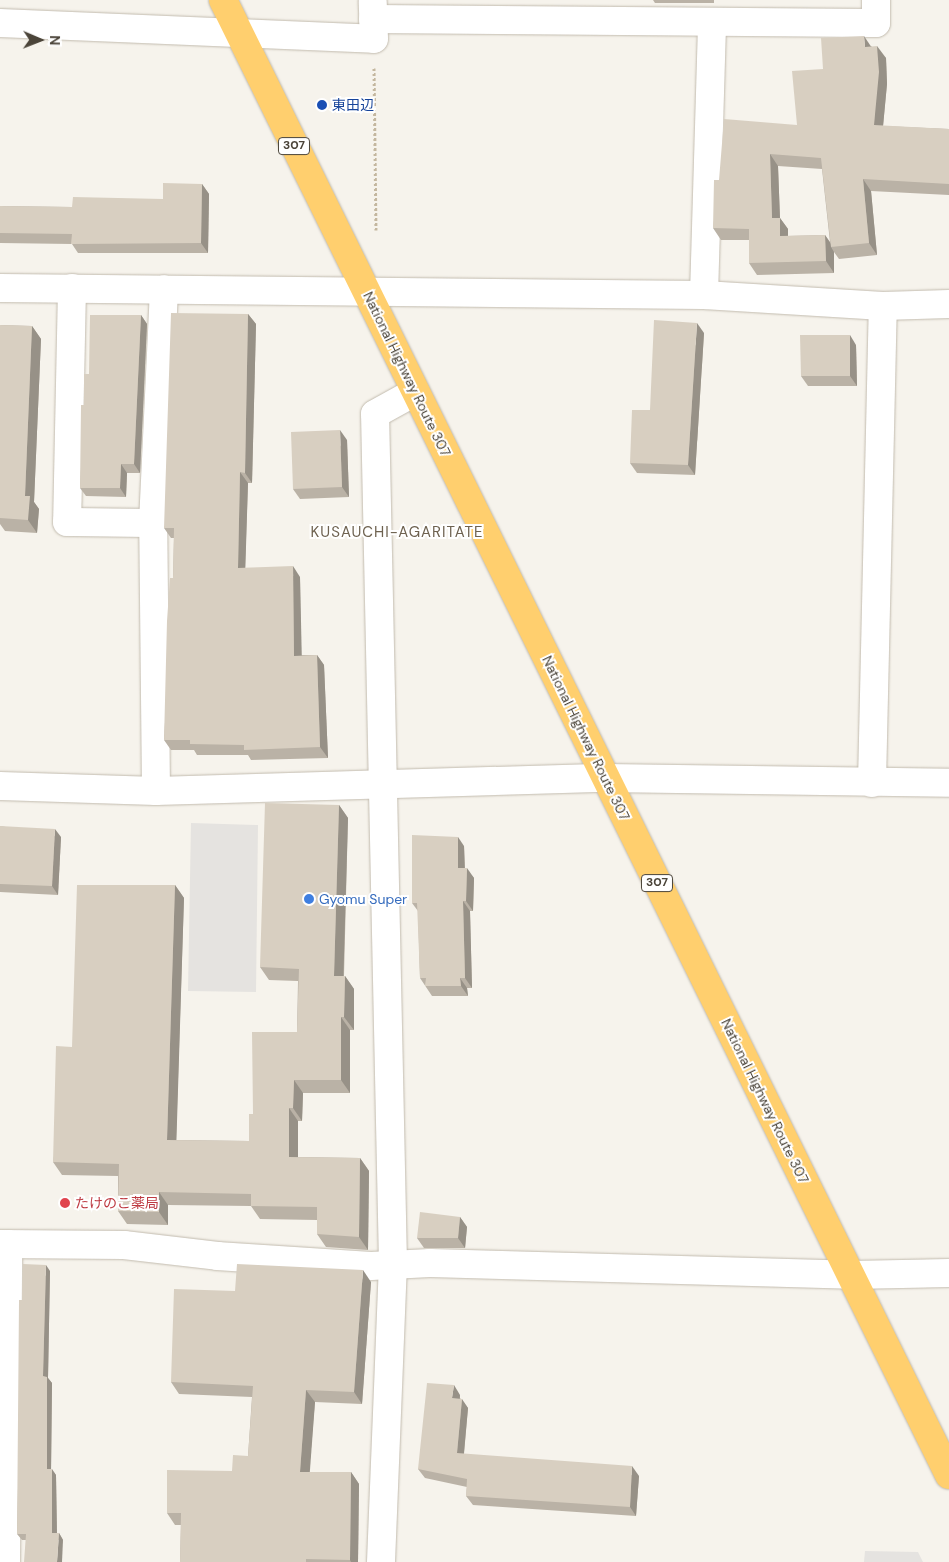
<!DOCTYPE html>
<meta charset="utf-8">
<style>
body{margin:0}
#map{position:relative;width:949px;height:1562px;overflow:hidden;background:#f6f3ec;font-family:"DM Sans","Noto Sans JP",sans-serif}
div>[style]{position:absolute}
.parking>*{inset:0;background:#e5e3e0}
.path>*{height:3px;margin-top:-1.5px;transform-origin:0;background:repeating-linear-gradient(90deg,#c4b79f 0 2.5px,transparent 0 5px)}
.roads{filter:drop-shadow(0 0 1px #c2bbae) drop-shadow(0 0 1px #c2bbae)}
.minor>*{height:28px;margin:-14px;padding:0 14px;transform-origin:14px;border-radius:14px;background:#fff}
.highway>*{height:28px;margin:-14px;padding:0 14px;transform-origin:14px;border-radius:14px;background:#ffcf6e}
.wall>*{inset:0;background:#bab2a6}
.shaded-wall>*{inset:0;background:#979187}
.building>*{inset:0;background:#d8cfc1}
.dots>*{width:14px;height:14px;translate:-50% -50%;box-sizing:border-box;border:2px solid #fff;border-radius:50%}
span{translate:-50% -50%;white-space:nowrap;text-align:center;line-height:1.15;-webkit-text-stroke:4px #fff;paint-order:stroke}
.shield-label span{padding:1px 4px;background:#fff;border:1px solid;border-radius:4px;-webkit-text-stroke-width:0}
.shield-label{font-size:12px;color:#4b4439;font-weight:700}
.transit-label{font-size:14px;color:#164399}
.left{translate:0 -50%;text-align:left}
.street-label{font-size:14px;color:#4b4439}
.shop-label{font-size:14px;color:#366cbe}
.health-label{font-size:14px;color:#be3a42}
.neighbourhood-label{font-size:15px;color:#6e6250;letter-spacing:1px}
.north{position:absolute;left:15px;top:15px;width:50px;height:50px;-webkit-text-stroke:4px #fff;paint-order:stroke;rotate:91deg;font-size:14px;font-weight:700;line-height:20px;text-align:center;color:#4b4439}
.north::after{content:'';display:block;margin:auto;width:18px;height:22px;background:#4b4439;clip-path:polygon(50% 0,100% 100%,50% 72%,0 100%)}
</style>
<div id="map">
<div class="parking">
<i style="clip-path:polygon(191px 823px,258px 825px,256px 992px,188px 991px)"></i>
<i style="clip-path:polygon(865px 1551px,918px 1552px,923px 1562px,864px 1562px)"></i>
</div>
<div class="path">
<i style="left:374px;top:68px;width:162px;rotate:89.3deg"></i>
</div>
<div class="roads">
<div class="minor">
<i style="left:373px;top:19px;width:503px;rotate:0.46deg"></i>
<i style="left:876px;top:23px;width:23px;rotate:-90deg"></i>
<i style="left:0;top:23px;width:374px;rotate:2.4deg"></i>
<i style="left:374px;top:39px;width:37px;rotate:-92deg"></i>
<i style="left:0;top:288px;width:704px;rotate:0.57deg"></i>
<i style="left:704px;top:295px;width:179px;rotate:3.5deg"></i>
<i style="left:883px;top:306px;width:66px;rotate:-1.7deg"></i>
<i style="left:72px;top:288px;width:234px;rotate:91.2deg"></i>
<i style="left:67px;top:522px;width:86px;rotate:0.7deg"></i>
<i style="left:704px;top:295px;width:273px;rotate:-88.3deg"></i>
<i style="left:872px;top:783px;width:477px;rotate:-88.7deg"></i>
<i style="left:0;top:786px;width:156px;rotate:1.8deg"></i>
<i style="left:156px;top:791px;width:449px;rotate:-1.7deg"></i>
<i style="left:605px;top:778px;width:344px;rotate:0.8deg"></i>
<i style="left:156px;top:791px;width:268px;rotate:-90.6deg"></i>
<i style="left:153px;top:523px;width:234px;rotate:-87.3deg"></i>
<i style="left:0;top:1244px;width:124px;rotate:0.5deg"></i>
<i style="left:124px;top:1245px;width:94px;rotate:6.7deg"></i>
<i style="left:217px;top:1256px;width:154px;rotate:3.7deg"></i>
<i style="left:371px;top:1266px;width:59px;rotate:-2.9deg"></i>
<i style="left:430px;top:1263px;width:421px;rotate:1.6deg"></i>
<i style="left:851px;top:1275px;width:98px;rotate:-1.2deg"></i>
<i style="left:0;top:1561px;width:6px"></i>
<i style="left:6px;top:1561px;width:317px;rotate:-89.6deg"></i>
<i style="left:381px;top:1562px;width:298px;rotate:-87.7deg"></i>
<i style="left:393px;top:1264px;width:850px;rotate:-91.21deg"></i>
<i style="left:375px;top:414px;width:46px;rotate:-28.8deg"></i>
</div>
<div class="highway">
<i style="left:223px;top:0;width:1644px;rotate:63.79deg"></i>
</div>
</div>
<div class="wall">
<i style="clip-path:polygon(653px 0,714px 0,714px 3px,655px 3px)"></i>
<i style="clip-path:polygon(evenodd,871px 46px,886px 58px,887px 84px,883px 126px,949px 129px,949px 195px,871px 191px,877px 255px,839px 259px,834px 252px,834px 273px,757px 275px,749px 263px,749px 240px,721px 240px,713px 228px,719px 180px,797px 125px,823px 69px,871px 46px,778px 166px,822px 169px,830px 242px,825px 235px,788px 236px,788px 229px,780px 218px,778px 166px)"></i>
<i style="clip-path:polygon(202px 184px,209px 194px,208px 253px,78px 253px,72px 244px,0 243px,0 206px,72px 207px,163px 199px)"></i>
<i style="clip-path:polygon(248px 314px,256px 324px,252px 483px,248px 483px,245px 568px,300px 577px,301px 655px,317px 655px,324px 665px,328px 758px,251px 760px,248px 755px,197px 755px,194px 750px,171px 750px,164px 740px,173px 578px,174px 538px,171px 538px,164px 528px)"></i>
<i style="clip-path:polygon(141px 315px,147px 324px,140px 473px,127px 473px,126px 497px,86px 496px,80px 488px,84px 405px,89px 374px)"></i>
<i style="clip-path:polygon(0 325px,32px 326px,41px 339px,34px 502px,39px 509px,37px 533px,5px 531px,0 524px)"></i>
<i style="clip-path:polygon(704px 333px,695px 475px,637px 473px,630px 463px,650px 410px)"></i>
<i style="clip-path:polygon(856px 345px,857px 386px,808px 386px,801px 376px)"></i>
<i style="clip-path:polygon(347px 440px,349px 497px,300px 499px,293px 489px)"></i>
<i style="clip-path:polygon(339px 805px,348px 818px,344px 976px,345px 976px,354px 989px,354px 1030px,350px 1030px,350px 1093px,303px 1093px,302px 1121px,298px 1121px,298px 1157px,360px 1158px,369px 1171px,368px 1250px,326px 1247px,317px 1234px,317px 1220px,260px 1219px,251px 1206px,168px 1205px,168px 1225px,127px 1224px,118px 1211px,118px 1176px,62px 1175px,53px 1162px,72px 1047px,175px 885px,184px 898px,176px 1140px,249px 1141px,253px 1114px,297px 1032px,298px 981px,269px 980px,260px 967px)"></i>
<i style="clip-path:polygon(0 826px,61px 837px,58px 895px,0 892px)"></i>
<i style="clip-path:polygon(464px 846px,465px 868px,474px 878px,473px 911px,470px 911px,472px 988px,467px 988px,468px 996px,432px 996px,420px 978px,418px 911px,412px 903px)"></i>
<i style="clip-path:polygon(460px 1217px,467px 1227px,465px 1248px,424px 1248px,417px 1238px)"></i>
<i style="clip-path:polygon(50px 1271px,48px 1378px,52px 1383px,51px 1469px,56px 1475px,57px 1533px,59px 1533px,63px 1540px,22px 1540px,17px 1534px,22px 1300px)"></i>
<i style="clip-path:polygon(371px 1282px,362px 1404px,315px 1402px,309px 1472px,351px 1472px,359px 1484px,358px 1562px,180px 1562px,181px 1525px,175px 1525px,167px 1513px,232px 1471px,248px 1456px,252px 1397px,179px 1394px,171px 1382px,235px 1291px)"></i>
<i style="clip-path:polygon(460px 1395px,460px 1398px,468px 1408px,464px 1454px,639px 1476px,636px 1516px,473px 1505px,466px 1496px,467px 1487px,425px 1478px,418px 1469px)"></i>
</div>
<div class="shaded-wall">
<i style="clip-path:polygon(864px 36px,872px 48px,865px 47px)"></i>
<i style="clip-path:polygon(877px 46px,886px 58px,887px 84px,882px 137px,874px 125px)"></i>
<i style="clip-path:polygon(770px 154px,778px 166px,780px 219px,780px 218px,788px 229px,788px 248px,780px 236px,772px 218px)"></i>
<i style="clip-path:polygon(863px 179px,871px 191px,877px 255px,869px 243px)"></i>
<i style="clip-path:polygon(202px 184px,209px 194px,208px 253px,201px 243px)"></i>
<i style="clip-path:polygon(825px 235px,833px 247px,831px 247px,834px 252px,834px 273px,826px 261px)"></i>
<i style="clip-path:polygon(248px 314px,256px 324px,252px 483px,245px 473px)"></i>
<i style="clip-path:polygon(141px 315px,147px 324px,140px 473px,134px 464px)"></i>
<i style="clip-path:polygon(697px 323px,704px 333px,695px 475px,688px 465px)"></i>
<i style="clip-path:polygon(32px 326px,41px 339px,34px 502px,39px 509px,37px 533px,28px 520px,25px 496px)"></i>
<i style="clip-path:polygon(850px 335px,856px 345px,857px 386px,850px 376px)"></i>
<i style="clip-path:polygon(340px 430px,347px 440px,349px 497px,342px 487px)"></i>
<i style="clip-path:polygon(121px 464px,127px 473px,126px 497px,120px 488px)"></i>
<i style="clip-path:polygon(240px 472px,248px 483px,245px 578px,238px 568px)"></i>
<i style="clip-path:polygon(293px 566px,300px 577px,302px 666px,294px 656px)"></i>
<i style="clip-path:polygon(317px 655px,324px 665px,328px 758px,320px 747px)"></i>
<i style="clip-path:polygon(339px 805px,348px 818px,343px 989px,334px 976px)"></i>
<i style="clip-path:polygon(55px 829px,61px 837px,58px 895px,52px 886px)"></i>
<i style="clip-path:polygon(458px 837px,464px 846px,465px 878px,458px 868px)"></i>
<i style="clip-path:polygon(467px 868px,474px 878px,473px 911px,466px 901px)"></i>
<i style="clip-path:polygon(175px 885px,184px 898px,176px 1153px,167px 1140px)"></i>
<i style="clip-path:polygon(463px 901px,470px 911px,472px 988px,465px 978px)"></i>
<i style="clip-path:polygon(345px 976px,354px 989px,354px 1030px,344px 1017px)"></i>
<i style="clip-path:polygon(460px 978px,467px 988px,468px 996px,461px 986px)"></i>
<i style="clip-path:polygon(341px 1017px,350px 1030px,350px 1093px,341px 1080px)"></i>
<i style="clip-path:polygon(294px 1080px,303px 1093px,302px 1121px,293px 1108px)"></i>
<i style="clip-path:polygon(289px 1108px,298px 1121px,298px 1170px,289px 1157px)"></i>
<i style="clip-path:polygon(360px 1158px,369px 1171px,368px 1250px,359px 1237px)"></i>
<i style="clip-path:polygon(159px 1192px,168px 1205px,168px 1225px,159px 1212px)"></i>
<i style="clip-path:polygon(460px 1217px,467px 1227px,465px 1248px,458px 1238px)"></i>
<i style="clip-path:polygon(46px 1265px,50px 1271px,48px 1378px,52px 1383px,51px 1475px,47px 1469px,43px 1376px)"></i>
<i style="clip-path:polygon(363px 1270px,371px 1282px,362px 1404px,354px 1392px)"></i>
<i style="clip-path:polygon(454px 1385px,460px 1395px,459px 1407px,452px 1398px)"></i>
<i style="clip-path:polygon(306px 1390px,315px 1402px,309px 1483px,300px 1472px)"></i>
<i style="clip-path:polygon(462px 1399px,468px 1408px,463px 1463px,457px 1453px)"></i>
<i style="clip-path:polygon(632px 1466px,639px 1476px,636px 1516px,630px 1507px)"></i>
<i style="clip-path:polygon(52px 1469px,56px 1475px,57px 1540px,52px 1533px)"></i>
<i style="clip-path:polygon(351px 1472px,359px 1484px,358px 1562px,351px 1562px,350px 1560px)"></i>
<i style="clip-path:polygon(59px 1533px,63px 1540px,62px 1562px,57px 1562px)"></i>
</div>
<div class="building">
<i style="clip-path:polygon(864px 36px,865px 47px,877px 46px,879px 72px,874px 125px,949px 129px,949px 184px,863px 179px,869px 243px,831px 247px,821px 158px,770px 154px,772px 218px,780px 218px,780px 236px,825px 235px,826px 261px,749px 263px,749px 229px,713px 228px,714px 180px,719px 180px,724px 119px,797px 125px,792px 71px,823px 69px,821px 38px)"></i>
<i style="clip-path:polygon(163px 183px,202px 184px,201px 243px,71px 244px,72px 234px,0 233px,0 206px,72px 207px,73px 197px,163px 199px)"></i>
<i style="clip-path:polygon(171px 313px,248px 314px,245px 473px,240px 472px,238px 568px,293px 566px,294px 656px,317px 655px,320px 747px,244px 750px,244px 745px,190px 744px,190px 740px,164px 740px,167px 621px,170px 578px,173px 578px,174px 528px,164px 528px)"></i>
<i style="clip-path:polygon(90px 315px,141px 315px,134px 464px,121px 464px,120px 488px,80px 488px,81px 405px,84px 405px,84px 374px,89px 374px)"></i>
<i style="clip-path:polygon(654px 320px,697px 323px,688px 465px,630px 463px,632px 410px,650px 410px)"></i>
<i style="clip-path:polygon(0 325px,32px 326px,25px 496px,30px 496px,28px 520px,0 518px)"></i>
<i style="clip-path:polygon(800px 335px,850px 335px,850px 376px,801px 376px)"></i>
<i style="clip-path:polygon(340px 430px,342px 487px,293px 489px,291px 432px)"></i>
<i style="clip-path:polygon(265px 803px,339px 805px,334px 976px,345px 976px,344px 1017px,341px 1017px,341px 1080px,294px 1080px,293px 1108px,289px 1108px,289px 1157px,360px 1158px,359px 1237px,317px 1234px,317px 1207px,251px 1206px,251px 1194px,159px 1192px,159px 1212px,118px 1211px,119px 1164px,53px 1162px,56px 1046px,72px 1047px,77px 885px,175px 885px,167px 1140px,249px 1141px,249px 1114px,253px 1114px,252px 1032px,297px 1032px,299px 969px,260px 967px)"></i>
<i style="clip-path:polygon(0 826px,55px 829px,52px 886px,0 884px)"></i>
<i style="clip-path:polygon(412px 835px,458px 837px,458px 868px,467px 868px,466px 901px,463px 901px,465px 978px,460px 978px,461px 986px,425px 986px,426px 978px,420px 978px,417px 903px,412px 903px)"></i>
<i style="clip-path:polygon(420px 1212px,460px 1217px,458px 1238px,417px 1238px)"></i>
<i style="clip-path:polygon(23px 1264px,46px 1265px,43px 1376px,47px 1377px,47px 1469px,52px 1469px,52px 1533px,59px 1533px,57px 1562px,24px 1562px,26px 1534px,17px 1534px,19px 1300px,22px 1300px)"></i>
<i style="clip-path:polygon(237px 1264px,363px 1270px,354px 1392px,306px 1390px,300px 1472px,351px 1472px,350px 1560px,306px 1559px,306px 1562px,180px 1562px,181px 1513px,167px 1513px,167px 1470px,232px 1471px,233px 1455px,248px 1456px,253px 1386px,171px 1382px,174px 1289px,235px 1291px)"></i>
<i style="clip-path:polygon(427px 1383px,454px 1385px,452px 1398px,462px 1399px,457px 1453px,632px 1466px,630px 1507px,466px 1496px,467px 1479px,418px 1469px)"></i>
</div>
<div class="dots">
<i style="left:322px;top:105px;background:#1a4fb4"></i>
<i style="left:309px;top:899px;background:#3f7fe0"></i>
<i style="left:65px;top:1203px;background:#e0444e"></i>
</div>
<div class="shield-label">
<span style="left:294px;top:146px">307</span>
<span style="left:657px;top:883px">307</span>
</div>
<div class="transit-label">
<span class="left" style="left:332px;top:105px">東田辺</span>
</div>
<div class="street-label">
<span style="left:407px;top:374px;rotate:64deg">National Highway Route 307</span>
<span style="left:586px;top:738px;rotate:64deg">National Highway Route 307</span>
<span style="left:765px;top:1101px;rotate:64deg">National Highway Route 307</span>
</div>
<div class="shop-label">
<span class="left" style="left:319px;top:899px">Gyomu Super</span>
</div>
<div class="health-label">
<span class="left" style="left:75px;top:1203px">たけのこ薬局</span>
</div>
<div class="neighbourhood-label">
<span style="left:397px;top:533px">KUSAUCHI-AGARITATE</span>
</div>
<div class="north">N</div>
</div>
